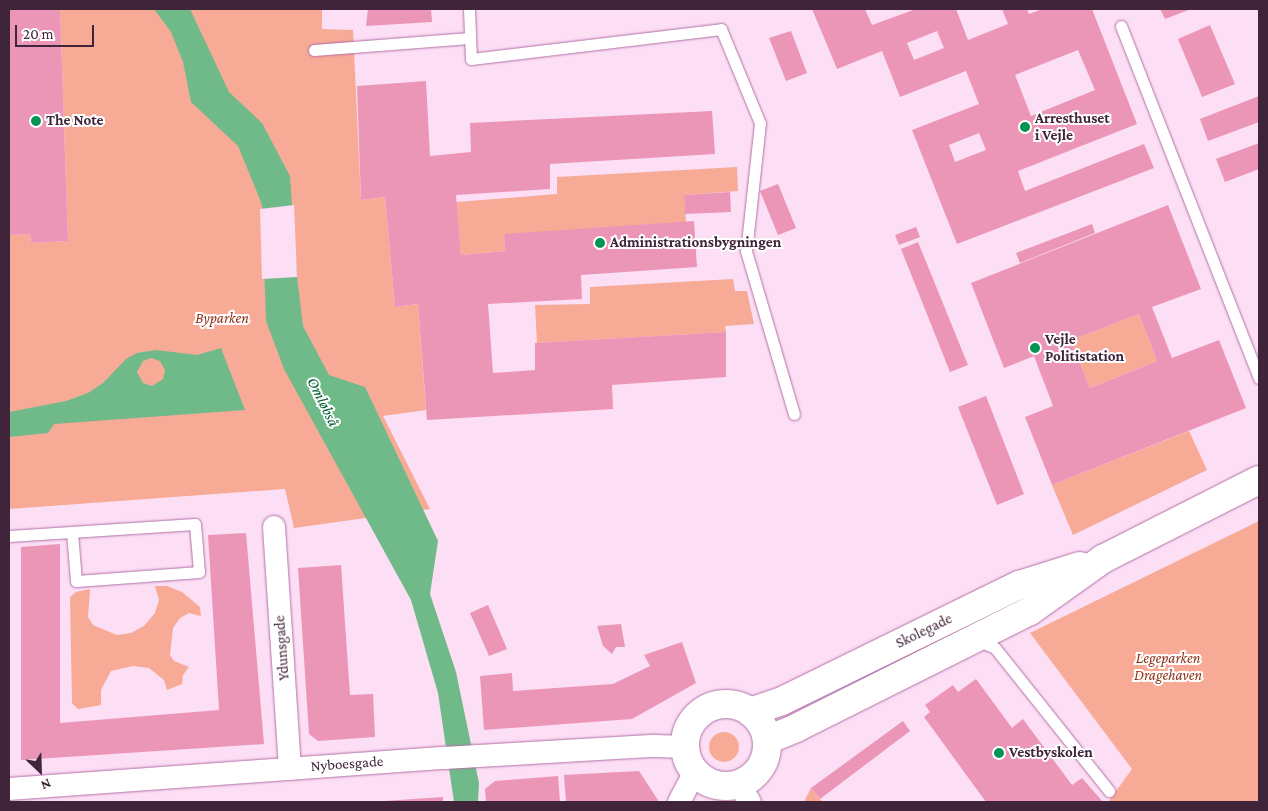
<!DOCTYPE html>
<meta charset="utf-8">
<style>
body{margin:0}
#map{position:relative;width:1268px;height:811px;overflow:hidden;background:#fcdef5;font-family:"Crimson Pro",serif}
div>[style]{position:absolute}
.green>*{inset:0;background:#f7aa96}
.round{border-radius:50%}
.water>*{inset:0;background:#70ba8a}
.pier>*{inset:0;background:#fcdef5}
.building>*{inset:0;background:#eb96b7}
.roads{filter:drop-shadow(0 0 1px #b370a5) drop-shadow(0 0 1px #b370a5)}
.service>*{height:11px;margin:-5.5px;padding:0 5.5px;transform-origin:5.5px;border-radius:5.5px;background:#fff}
.minor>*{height:22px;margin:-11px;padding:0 11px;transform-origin:11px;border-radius:11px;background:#fff}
.tertiary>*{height:28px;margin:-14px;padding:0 14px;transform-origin:14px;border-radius:14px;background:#fff}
.tertiary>.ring{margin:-14px;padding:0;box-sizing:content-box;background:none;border:28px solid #fff;border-radius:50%}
.dots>*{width:14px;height:14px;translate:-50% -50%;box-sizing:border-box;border:2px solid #fff;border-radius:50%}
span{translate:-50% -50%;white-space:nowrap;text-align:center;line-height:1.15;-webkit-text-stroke:4px #fff;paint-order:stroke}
.poi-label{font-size:15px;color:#40243a;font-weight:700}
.left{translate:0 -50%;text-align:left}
.park-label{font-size:15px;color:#8f321b;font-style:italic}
.street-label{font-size:15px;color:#40243a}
.water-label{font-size:16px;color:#005c31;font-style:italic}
.frame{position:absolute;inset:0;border:10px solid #40243a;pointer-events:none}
.north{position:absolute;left:15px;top:746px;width:50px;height:50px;-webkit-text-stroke:4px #fff;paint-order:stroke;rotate:156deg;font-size:14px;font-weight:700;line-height:20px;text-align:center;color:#40243a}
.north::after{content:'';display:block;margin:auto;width:18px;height:22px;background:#40243a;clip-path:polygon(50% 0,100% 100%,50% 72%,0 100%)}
.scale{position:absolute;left:15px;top:25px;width:79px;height:22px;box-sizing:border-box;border:2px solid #40243a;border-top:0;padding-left:6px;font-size:15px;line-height:18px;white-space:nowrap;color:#40243a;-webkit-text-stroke:4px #fff;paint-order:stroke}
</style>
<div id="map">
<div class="green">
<i style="clip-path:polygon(60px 9px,322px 9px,322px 29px,353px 30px,361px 200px,385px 197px,395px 307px,418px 304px,426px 410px,383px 416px,430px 509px,294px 528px,285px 489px,9px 509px,9px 235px,30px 234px,31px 243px,68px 241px)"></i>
<i style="clip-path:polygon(737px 167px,738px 191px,684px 195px,686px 222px,504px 235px,505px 251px,461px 255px,456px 202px,557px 194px,557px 177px)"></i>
<i style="clip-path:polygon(733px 279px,735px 291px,747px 291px,754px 324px,725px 326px,726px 332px,537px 343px,535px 305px,590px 304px,590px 287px)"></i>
<i style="clip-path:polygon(1139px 314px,1157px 361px,1090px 388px,1071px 340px)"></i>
<i style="clip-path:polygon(1189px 431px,1207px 470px,1073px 535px,1052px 485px)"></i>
<i style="clip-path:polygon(1259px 521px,1259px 802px,1108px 802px,1132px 769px,1030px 633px)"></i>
<i style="clip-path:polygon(155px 586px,167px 586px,182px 592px,200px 607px,201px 616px,189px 613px,180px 618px,173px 628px,170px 655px,174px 661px,189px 667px,183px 675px,182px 684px,167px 690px,164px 680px,149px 668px,133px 666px,111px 671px,101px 690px,101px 705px,78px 709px,72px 703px,70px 597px,76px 592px,90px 589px,88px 617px,93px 625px,117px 635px,131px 633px,144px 626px,155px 613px,159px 600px)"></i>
<i class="round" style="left:709px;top:732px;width:30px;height:30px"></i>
<i style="clip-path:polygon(811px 788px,822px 802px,804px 802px)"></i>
</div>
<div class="water">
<i style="clip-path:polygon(154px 9px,190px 9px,229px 92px,262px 123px,290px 176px,297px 277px,303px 326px,329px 375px,365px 387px,438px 541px,430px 594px,456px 672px,479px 783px,478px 802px,454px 802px,438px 693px,411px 600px,284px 369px,266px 321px,262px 205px,257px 192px,238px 146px,191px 102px,183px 62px,171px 32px)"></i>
<i style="clip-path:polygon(evenodd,221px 348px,245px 410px,54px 424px,48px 433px,9px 437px,9px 412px,66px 401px,88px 393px,103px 383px,126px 359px,137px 353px,156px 350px,197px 355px,221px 348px,151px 358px,160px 361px,165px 370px,163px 379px,152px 386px,143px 383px,137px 372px,143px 361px,151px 358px)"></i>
</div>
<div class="pier">
<i style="clip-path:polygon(294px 205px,297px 277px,262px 279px,260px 209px)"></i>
</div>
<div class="building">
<i style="clip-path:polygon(9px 9px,60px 9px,68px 241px,31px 243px,30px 234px,9px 235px)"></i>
<i style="clip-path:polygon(368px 9px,431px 9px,432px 22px,366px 26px)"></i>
<i style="clip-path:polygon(evenodd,812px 9px,865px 9px,872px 25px,916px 9px,956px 9px,968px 40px,1008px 24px,1002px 9px,1027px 9px,1029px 14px,1043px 9px,1092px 9px,1137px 124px,1018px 171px,1025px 191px,1144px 144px,1154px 168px,957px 244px,912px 130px,979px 104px,966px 71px,900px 97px,882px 51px,837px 69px,812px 9px,937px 31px,944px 48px,914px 60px,907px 43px,937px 31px,812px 9px,1078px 50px,1095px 90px,1031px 116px,1015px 75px,1078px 50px,812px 9px,979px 133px,986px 150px,955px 162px,949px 145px,979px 133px)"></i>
<i style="clip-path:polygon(1160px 9px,1191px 9px,1165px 19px)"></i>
<i style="clip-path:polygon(1210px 25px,1235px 84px,1202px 97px,1178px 39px)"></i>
<i style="clip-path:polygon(791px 31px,807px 73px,786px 81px,769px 38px)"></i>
<i style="clip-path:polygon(426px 81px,430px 156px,471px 152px,470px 123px,712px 111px,715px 154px,550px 164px,550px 189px,456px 195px,461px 255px,505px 251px,504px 234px,694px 221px,697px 267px,581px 275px,582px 299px,488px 304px,493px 373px,535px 370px,535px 343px,726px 332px,726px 377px,612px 385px,613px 409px,427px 420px,418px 304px,395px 307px,385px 197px,361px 200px,357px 86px)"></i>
<i style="clip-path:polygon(1259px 96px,1259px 122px,1208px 141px,1200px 119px)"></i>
<i style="clip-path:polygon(1259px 143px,1259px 169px,1225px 182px,1216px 159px)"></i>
<i style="clip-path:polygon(778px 184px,796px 228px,778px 235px,760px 191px)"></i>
<i style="clip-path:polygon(730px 192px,731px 212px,685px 214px,684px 195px)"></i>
<i style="clip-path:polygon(evenodd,1168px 205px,1201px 289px,1152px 307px,1172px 358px,1219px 340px,1246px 408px,1052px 485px,1025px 417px,1053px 406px,1034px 356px,1004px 368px,971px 283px,1168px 205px,1139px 314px,1157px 361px,1090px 388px,1071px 340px,1139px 314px)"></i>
<i style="clip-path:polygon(1092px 224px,1095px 233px,1020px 263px,1016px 253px)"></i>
<i style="clip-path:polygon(916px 227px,920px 237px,899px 245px,895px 235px)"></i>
<i style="clip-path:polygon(918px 242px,968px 365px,950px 372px,901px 249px)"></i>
<i style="clip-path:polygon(986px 396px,1024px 494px,997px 505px,958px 407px)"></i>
<i style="clip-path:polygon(246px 533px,264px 744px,21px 760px,21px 547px,60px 544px,60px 723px,219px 710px,208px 535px)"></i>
<i style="clip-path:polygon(341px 565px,350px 695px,373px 694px,375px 737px,318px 741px,309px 734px,298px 568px)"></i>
<i style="clip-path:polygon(488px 605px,507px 649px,489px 656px,470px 613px)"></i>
<i style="clip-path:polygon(621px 624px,625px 647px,616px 647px,612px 654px,603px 646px,597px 626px)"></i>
<i style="clip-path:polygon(682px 642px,696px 683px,632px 719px,484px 730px,480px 676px,512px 673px,513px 691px,613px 684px,650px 666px,644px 655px)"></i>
<i style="clip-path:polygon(976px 679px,1012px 728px,1023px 719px,1072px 785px,1082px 778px,1103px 802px,986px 802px,924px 717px,930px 712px,925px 705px,953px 685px,958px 692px)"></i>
<i style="clip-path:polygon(903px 721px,910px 731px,820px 799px,811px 788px)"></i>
<i style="clip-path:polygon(639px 771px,658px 800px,657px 802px,566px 802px,564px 775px)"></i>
<i style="clip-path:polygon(558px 776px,560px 802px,486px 802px,485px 789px,495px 781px)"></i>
<i style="clip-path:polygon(443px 797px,443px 802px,384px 802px,384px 801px)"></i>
</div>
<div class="roads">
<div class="service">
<i style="left:469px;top:9px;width:50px;rotate:87.7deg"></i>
<i style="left:471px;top:59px;width:252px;rotate:-6.8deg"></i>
<i style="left:721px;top:29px;width:102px;rotate:67.5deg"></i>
<i style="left:760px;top:123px;width:129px;rotate:96.2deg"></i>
<i style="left:746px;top:251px;width:170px;rotate:73.6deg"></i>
<i style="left:1121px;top:26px;width:378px;rotate:68.6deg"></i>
<i style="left:314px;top:50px;width:156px;rotate:-4.4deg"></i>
<i style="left:9px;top:536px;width:186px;rotate:-3.7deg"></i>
<i style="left:195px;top:524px;width:48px;rotate:85.2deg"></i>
<i style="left:199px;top:572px;width:123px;rotate:175.8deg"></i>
<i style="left:76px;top:581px;width:49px;rotate:-94.7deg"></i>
<i style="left:978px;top:641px;width:18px;rotate:22deg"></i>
<i style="left:995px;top:648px;width:183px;rotate:51.4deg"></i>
</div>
<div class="minor">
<i style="left:274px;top:527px;width:242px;rotate:86.2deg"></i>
<i style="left:739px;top:784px;width:21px;rotate:59deg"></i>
<i style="left:9px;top:789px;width:436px;rotate:-4.1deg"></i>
<i style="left:444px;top:758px;width:211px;rotate:-3.3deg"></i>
<i style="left:655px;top:746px;width:30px;rotate:2deg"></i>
<i style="left:679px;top:802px;width:34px;rotate:-62deg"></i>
</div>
<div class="tertiary">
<i class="ring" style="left:685px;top:704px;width:54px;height:54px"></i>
<i style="left:750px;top:712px;width:34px;rotate:-19deg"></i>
<i style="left:782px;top:701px;width:264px;rotate:-26.1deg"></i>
<i style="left:1019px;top:585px;width:64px;rotate:-17.3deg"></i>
<i style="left:767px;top:740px;width:31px;rotate:-22deg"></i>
<i style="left:796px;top:728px;width:262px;rotate:-26.6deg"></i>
<i style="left:1030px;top:611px;width:90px;rotate:-35.5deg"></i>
<i style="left:1103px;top:559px;width:175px;rotate:-26.9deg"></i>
</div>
</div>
<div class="dots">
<i style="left:36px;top:121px;background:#059454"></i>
<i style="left:1025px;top:127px;background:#059454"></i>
<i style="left:600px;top:243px;background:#059454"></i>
<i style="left:1035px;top:348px;background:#059454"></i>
<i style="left:999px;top:753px;background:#059454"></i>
</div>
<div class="poi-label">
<span class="left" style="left:1035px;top:127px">Arresthuset<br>i Vejle</span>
<span class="left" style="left:46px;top:121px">The Note</span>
<span class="left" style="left:610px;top:243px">Administrationsbygningen</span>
<span class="left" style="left:1045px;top:348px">Vejle<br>Politistation</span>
<span class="left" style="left:1009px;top:753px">Vestbyskolen</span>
</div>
<div class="park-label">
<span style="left:222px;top:319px">Byparken</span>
<span style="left:1168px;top:667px">Legeparken<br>Dragehaven</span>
</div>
<div class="street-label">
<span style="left:924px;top:631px;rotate:-26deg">Skolegade</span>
<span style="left:282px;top:648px;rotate:-94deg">Ydunsgade</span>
<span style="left:347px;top:764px;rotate:-4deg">Nyboesgade</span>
</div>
<div class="water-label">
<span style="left:323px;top:402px;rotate:64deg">Omløbså</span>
</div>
<div class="frame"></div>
<div class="north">N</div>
<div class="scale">20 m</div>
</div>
